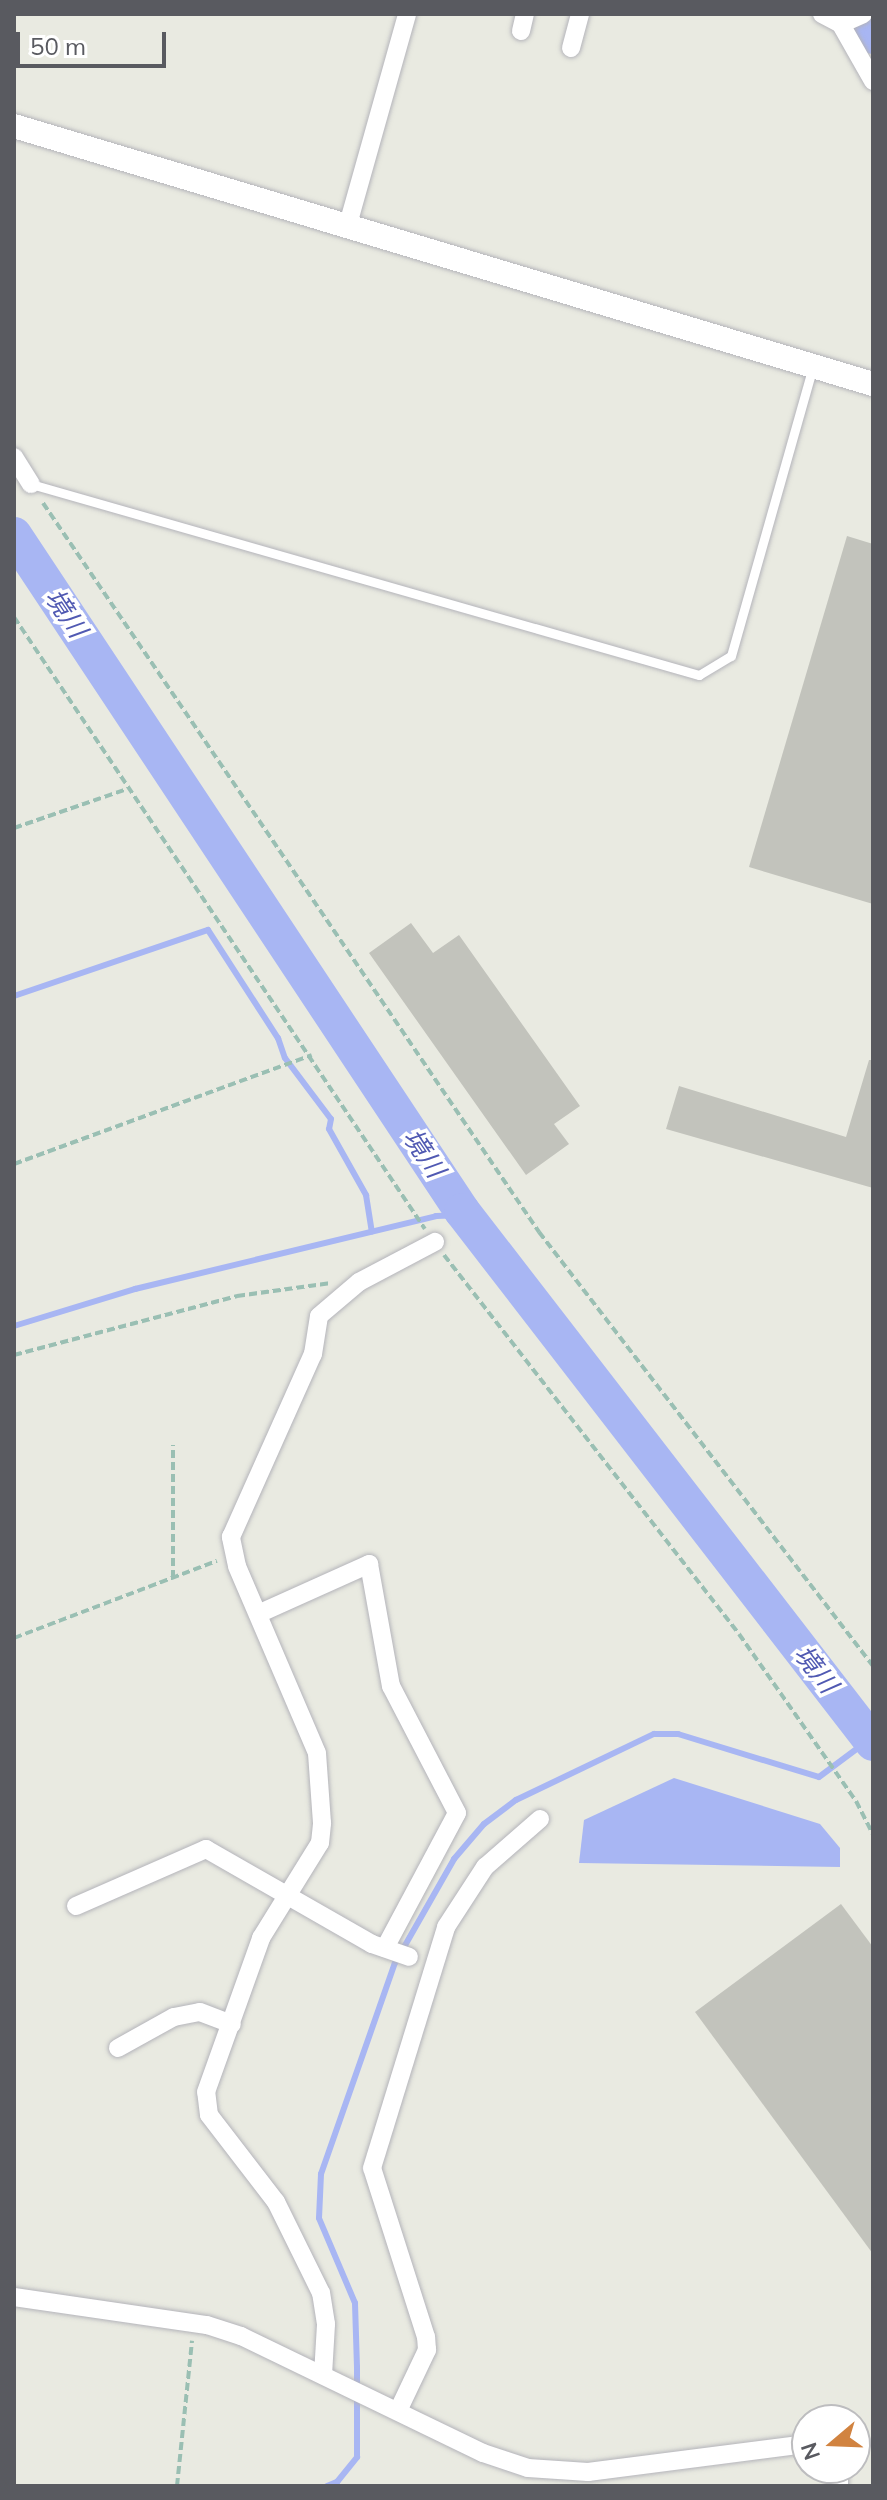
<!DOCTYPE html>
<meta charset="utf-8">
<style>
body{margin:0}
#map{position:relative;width:887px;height:2500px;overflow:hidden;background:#e9eae1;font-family:Mulish,"Noto Sans JP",sans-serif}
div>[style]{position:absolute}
.water>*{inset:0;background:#a8b6f3}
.stream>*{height:6px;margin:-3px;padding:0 3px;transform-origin:3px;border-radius:3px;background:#a8b6f3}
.river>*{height:36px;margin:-18px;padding:0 18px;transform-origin:18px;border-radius:18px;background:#a8b6f3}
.building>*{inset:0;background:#c2c3bc}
.path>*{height:4px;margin-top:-2px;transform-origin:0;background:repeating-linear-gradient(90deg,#9abfb3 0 8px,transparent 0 12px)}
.roads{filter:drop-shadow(0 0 2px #b4b4ba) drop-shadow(0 0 2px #b4b4ba)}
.service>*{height:9px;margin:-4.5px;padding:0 4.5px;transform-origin:4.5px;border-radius:4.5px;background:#fff}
.minor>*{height:18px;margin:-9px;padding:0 9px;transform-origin:9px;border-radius:9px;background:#fff}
.tertiary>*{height:24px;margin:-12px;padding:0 12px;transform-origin:12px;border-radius:12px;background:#fff}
span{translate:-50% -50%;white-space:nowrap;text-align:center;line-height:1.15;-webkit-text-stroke:7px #fff;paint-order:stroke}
.water-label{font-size:26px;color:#5059b2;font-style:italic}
.frame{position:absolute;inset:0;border:16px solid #595a60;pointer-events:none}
.north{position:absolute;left:791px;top:2404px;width:80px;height:80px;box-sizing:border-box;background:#fff;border:2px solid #bdbdbf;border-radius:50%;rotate:251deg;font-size:22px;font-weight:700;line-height:32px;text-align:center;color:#595a60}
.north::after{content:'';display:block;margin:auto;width:28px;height:36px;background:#d18340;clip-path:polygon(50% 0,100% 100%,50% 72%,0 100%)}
.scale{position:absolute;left:16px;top:32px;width:150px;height:36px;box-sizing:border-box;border:4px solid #595a60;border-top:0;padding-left:10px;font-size:24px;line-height:28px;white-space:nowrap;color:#595a60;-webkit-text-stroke:6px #fff;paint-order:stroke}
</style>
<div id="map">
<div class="water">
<i style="clip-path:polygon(674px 1778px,820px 1824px,840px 1848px,840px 1867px,579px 1863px,584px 1820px)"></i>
</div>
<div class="stream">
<i style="left:14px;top:996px;width:205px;rotate:-18.8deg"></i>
<i style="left:208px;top:930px;width:129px;rotate:57.1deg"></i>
<i style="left:278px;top:1038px;width:21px;rotate:71deg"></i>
<i style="left:285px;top:1058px;width:76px;rotate:53deg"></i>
<i style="left:331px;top:1119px;width:10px;rotate:101deg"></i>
<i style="left:329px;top:1129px;width:76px;rotate:60.7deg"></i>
<i style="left:366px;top:1195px;width:37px;rotate:81deg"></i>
<i style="left:14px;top:1326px;width:127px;rotate:-17deg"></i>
<i style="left:135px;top:1289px;width:310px;rotate:-13.6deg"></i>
<i style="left:436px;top:1216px;width:30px;rotate:-2deg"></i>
<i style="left:327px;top:2486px;width:11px;rotate:-22deg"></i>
<i style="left:337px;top:2482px;width:32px;rotate:-51deg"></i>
<i style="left:357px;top:2457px;width:90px;rotate:-90deg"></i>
<i style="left:357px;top:2367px;width:64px;rotate:-91.8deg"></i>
<i style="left:355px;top:2303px;width:92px;rotate:-113deg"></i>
<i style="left:319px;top:2218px;width:44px;rotate:-87.4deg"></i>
<i style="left:321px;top:2174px;width:224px;rotate:-70.7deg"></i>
<i style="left:395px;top:1963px;width:120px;rotate:-60.4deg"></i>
<i style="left:454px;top:1859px;width:46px;rotate:-49.4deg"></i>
<i style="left:484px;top:1824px;width:40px;rotate:-37deg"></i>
<i style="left:516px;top:1800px;width:153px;rotate:-25.6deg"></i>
<i style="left:654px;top:1734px;width:24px"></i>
<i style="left:678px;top:1734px;width:147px;rotate:17deg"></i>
<i style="left:819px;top:1777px;width:64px;rotate:-36.7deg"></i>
</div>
<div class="river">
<i style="left:861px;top:14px;width:25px;rotate:61deg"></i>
<i style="left:14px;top:535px;width:811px;rotate:56.47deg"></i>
<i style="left:462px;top:1211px;width:672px;rotate:52.31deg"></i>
</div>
<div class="building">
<i style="clip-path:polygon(847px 536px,873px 544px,873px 904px,749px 867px)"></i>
<i style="clip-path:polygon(411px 923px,433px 953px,459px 935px,580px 1106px,554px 1124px,569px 1144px,526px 1175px,369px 953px)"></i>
<i style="clip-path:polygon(869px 1060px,873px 1060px,873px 1188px,666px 1129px,679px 1086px,846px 1137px)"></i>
<i style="clip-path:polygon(841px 1904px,873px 1947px,873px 2254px,695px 2012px)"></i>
</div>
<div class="path">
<i style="left:43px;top:503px;width:882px;rotate:55.77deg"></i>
<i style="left:539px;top:1232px;width:548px;rotate:52.42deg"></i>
<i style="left:14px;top:617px;width:737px;rotate:56.12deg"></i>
<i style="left:14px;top:828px;width:120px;rotate:-19deg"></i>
<i style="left:14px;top:1164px;width:317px;rotate:-20.1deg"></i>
<i style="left:444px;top:1255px;width:480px;rotate:52.1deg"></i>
<i style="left:739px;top:1634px;width:204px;rotate:55deg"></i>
<i style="left:856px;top:1801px;width:38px;rotate:63deg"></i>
<i style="left:14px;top:1355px;width:231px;rotate:-14.8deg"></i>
<i style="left:237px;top:1296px;width:95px;rotate:-7.9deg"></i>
<i style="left:173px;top:1578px;width:133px;rotate:-90deg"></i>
<i style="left:14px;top:1638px;width:217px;rotate:-20.8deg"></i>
<i style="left:177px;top:2486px;width:146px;rotate:-84.1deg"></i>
</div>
<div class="roads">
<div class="service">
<i style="left:31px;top:484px;width:695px;rotate:15.96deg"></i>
<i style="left:699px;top:675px;width:37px;rotate:-31deg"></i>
<i style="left:731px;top:656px;width:301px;rotate:-74.2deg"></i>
</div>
<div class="minor">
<i style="left:822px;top:14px;width:21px;rotate:28deg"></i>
<i style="left:841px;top:24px;width:24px;rotate:-24deg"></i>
<i style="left:835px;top:14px;width:77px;rotate:60.4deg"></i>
<i style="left:521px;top:31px;width:17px;rotate:-77deg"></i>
<i style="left:571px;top:48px;width:35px;rotate:-75deg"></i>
<i style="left:347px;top:228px;width:222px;rotate:-74.3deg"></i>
<i style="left:14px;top:457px;width:32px;rotate:58deg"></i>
<i style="left:258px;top:1614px;width:122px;rotate:-24.2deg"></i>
<i style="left:369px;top:1564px;width:124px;rotate:79.8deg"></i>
<i style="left:391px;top:1686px;width:143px;rotate:62.5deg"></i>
<i style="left:457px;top:1813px;width:153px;rotate:118.1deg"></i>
<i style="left:76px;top:1906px;width:142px;rotate:-23.7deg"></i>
<i style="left:206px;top:1849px;width:191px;rotate:29.8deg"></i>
<i style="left:372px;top:1944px;width:39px;rotate:19deg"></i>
<i style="left:118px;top:2048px;width:64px;rotate:-29deg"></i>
<i style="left:174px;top:2017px;width:26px;rotate:-11deg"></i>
<i style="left:200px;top:2012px;width:34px;rotate:21deg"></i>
<i style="left:14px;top:2297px;width:195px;rotate:8.3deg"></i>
<i style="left:207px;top:2325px;width:36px;rotate:18deg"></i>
<i style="left:241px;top:2336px;width:269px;rotate:25.8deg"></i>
<i style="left:483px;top:2453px;width:47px;rotate:18.4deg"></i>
<i style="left:528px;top:2468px;width:60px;rotate:3.8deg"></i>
<i style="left:588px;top:2472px;width:221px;rotate:-7.3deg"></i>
<i style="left:323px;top:2375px;width:51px;rotate:-86.6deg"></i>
<i style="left:326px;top:2324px;width:31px;rotate:-99deg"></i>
<i style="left:321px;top:2293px;width:102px;rotate:-116.3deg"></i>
<i style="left:276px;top:2202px;width:110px;rotate:-127.6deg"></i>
<i style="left:209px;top:2115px;width:23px;rotate:-97deg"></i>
<i style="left:206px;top:2092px;width:164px;rotate:-70.3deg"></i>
<i style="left:261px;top:1938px;width:112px;rotate:-58.2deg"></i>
<i style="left:320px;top:1843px;width:20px;rotate:-84deg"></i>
<i style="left:322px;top:1823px;width:70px;rotate:-94.1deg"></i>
<i style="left:317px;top:1753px;width:203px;rotate:-113.2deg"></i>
<i style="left:237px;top:1566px;width:30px;rotate:-102deg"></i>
<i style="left:231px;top:1537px;width:201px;rotate:-65.9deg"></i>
<i style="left:313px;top:1354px;width:38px;rotate:-81deg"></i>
<i style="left:319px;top:1316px;width:52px;rotate:-40.4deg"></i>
<i style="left:359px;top:1282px;width:86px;rotate:-27.8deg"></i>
<i style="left:398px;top:2411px;width:68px;rotate:-64.6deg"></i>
<i style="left:427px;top:2350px;width:13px;rotate:-94deg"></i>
<i style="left:426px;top:2337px;width:177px;rotate:-107.7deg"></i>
<i style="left:372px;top:2168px;width:252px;rotate:-72.9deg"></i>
<i style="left:446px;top:1927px;width:72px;rotate:-57deg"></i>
<i style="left:485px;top:1867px;width:73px;rotate:-41.1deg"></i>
<i style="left:839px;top:2486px;width:18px;rotate:-90deg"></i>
</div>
<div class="tertiary">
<i style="left:14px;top:126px;width:897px;rotate:16.72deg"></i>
</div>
</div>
<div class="water-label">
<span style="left:66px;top:613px;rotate:56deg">境川</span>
<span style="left:424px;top:1153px;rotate:56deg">境川</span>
<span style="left:816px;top:1669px;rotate:52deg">境川</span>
</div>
<div class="frame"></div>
<div class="north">N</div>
<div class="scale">50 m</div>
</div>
